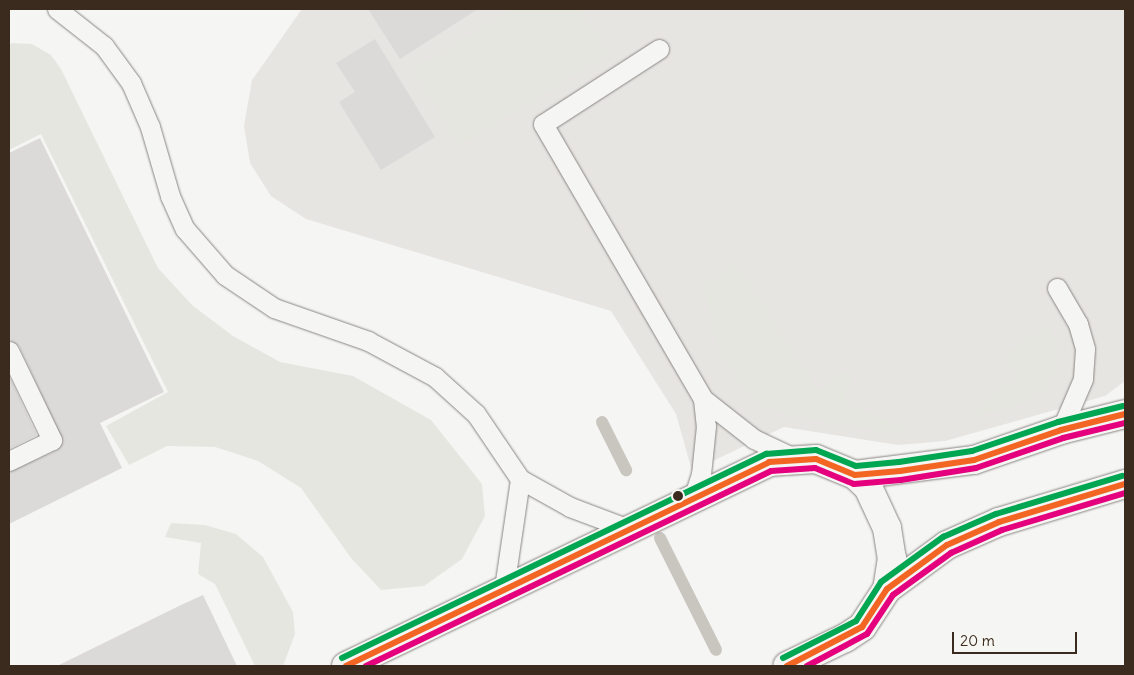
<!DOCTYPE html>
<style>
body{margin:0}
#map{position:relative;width:1134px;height:675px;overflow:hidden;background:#f5f5f3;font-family:Delius,sans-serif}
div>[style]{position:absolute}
.built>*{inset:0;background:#e7e5e2}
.green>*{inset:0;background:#e6e6e1}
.stream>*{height:12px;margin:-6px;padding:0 6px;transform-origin:6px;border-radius:6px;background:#c9c5bf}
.building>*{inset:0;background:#dbdad8}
.roads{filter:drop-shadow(0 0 1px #8a8683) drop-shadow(0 0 1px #8a8683)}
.lane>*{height:19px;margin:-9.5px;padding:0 9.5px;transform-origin:9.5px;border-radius:9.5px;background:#f5f5f3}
.secondary>*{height:28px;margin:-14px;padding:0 14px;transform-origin:14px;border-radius:14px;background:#f5f5f3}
.bus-1>*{height:6px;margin:-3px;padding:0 3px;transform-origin:3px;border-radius:3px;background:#f26522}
.bus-2>*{height:6px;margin:-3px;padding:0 3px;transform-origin:3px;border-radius:3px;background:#e5007d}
.bus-3>*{height:6px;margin:-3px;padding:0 3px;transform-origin:3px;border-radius:3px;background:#00a651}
.dots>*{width:14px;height:14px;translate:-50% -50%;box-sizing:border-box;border:2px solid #f6f6f2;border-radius:50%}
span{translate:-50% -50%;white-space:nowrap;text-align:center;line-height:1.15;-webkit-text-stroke:4px #f6f6f2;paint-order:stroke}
.frame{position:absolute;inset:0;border:10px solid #3b2a1e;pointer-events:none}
.scale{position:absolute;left:952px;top:632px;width:125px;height:22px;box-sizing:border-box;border:2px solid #3b2a1e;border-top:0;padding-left:6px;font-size:15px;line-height:18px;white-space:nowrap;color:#3b2a1e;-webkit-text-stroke:4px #f6f6f2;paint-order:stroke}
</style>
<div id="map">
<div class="built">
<i style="clip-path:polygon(302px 9px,1125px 9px,1125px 381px,1105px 396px,945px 441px,898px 445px,784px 427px,692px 471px,676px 414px,611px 311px,306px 219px,271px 196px,250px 163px,244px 126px,252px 80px)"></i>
</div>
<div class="green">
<i style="clip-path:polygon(512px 9px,581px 9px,609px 54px,459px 147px,412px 70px)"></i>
<i style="clip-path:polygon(12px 43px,32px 44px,51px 55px,61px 69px,158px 268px,192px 305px,233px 336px,280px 362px,353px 376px,431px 420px,482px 484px,485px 516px,462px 559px,424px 586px,381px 590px,351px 558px,301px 488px,258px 461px,215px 447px,167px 446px,129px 465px,106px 426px,168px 392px,41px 134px,9px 150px,9px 45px)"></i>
<i style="clip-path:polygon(736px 262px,818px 389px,843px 371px,853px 374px,843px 403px,913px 429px,885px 432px,790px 416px,762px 406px,735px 379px,717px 348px,703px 285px)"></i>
<i style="clip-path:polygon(1049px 325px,1055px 336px,1058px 353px,1056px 367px,1047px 387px,1030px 402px,962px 420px,1017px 376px,1001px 356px)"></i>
<i style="clip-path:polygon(171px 523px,205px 525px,236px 534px,263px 557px,293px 612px,295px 634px,283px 666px,255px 666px,215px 584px,198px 574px,201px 543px,165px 537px)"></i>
</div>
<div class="stream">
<i style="left:602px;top:422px;width:54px;rotate:63.4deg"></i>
<i style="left:660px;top:538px;width:125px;rotate:63.4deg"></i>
</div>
<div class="building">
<i style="clip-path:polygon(368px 9px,478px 9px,400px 59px)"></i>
<i style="clip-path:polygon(375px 39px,435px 137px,381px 170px,339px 102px,355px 92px,336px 63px)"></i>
<i style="clip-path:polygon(40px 138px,164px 392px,100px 423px,122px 468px,9px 524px,9px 472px,57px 450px,63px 441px,19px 346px,9px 340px,9px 153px)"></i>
<i style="clip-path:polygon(9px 376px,37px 435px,9px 449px)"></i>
<i style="clip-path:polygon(203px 595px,237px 666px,57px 666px,181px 605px)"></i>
</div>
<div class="roads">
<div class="lane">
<i style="left:57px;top:9px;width:60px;rotate:38.2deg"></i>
<i style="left:104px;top:46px;width:46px;rotate:53.9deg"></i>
<i style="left:131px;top:83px;width:48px;rotate:66.6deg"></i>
<i style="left:150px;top:127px;width:72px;rotate:73.8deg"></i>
<i style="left:170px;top:196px;width:36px;rotate:66deg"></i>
<i style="left:185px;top:229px;width:61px;rotate:49deg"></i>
<i style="left:225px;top:275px;width:59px;rotate:34deg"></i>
<i style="left:274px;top:308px;width:100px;rotate:19.3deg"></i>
<i style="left:368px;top:341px;width:76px;rotate:28.2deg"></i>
<i style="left:435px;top:377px;width:55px;rotate:42.1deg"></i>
<i style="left:476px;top:414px;width:78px;rotate:55.9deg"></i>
<i style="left:520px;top:479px;width:57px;rotate:29.2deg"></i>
<i style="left:570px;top:507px;width:60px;rotate:20.6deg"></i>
<i style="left:659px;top:49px;width:138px;rotate:147.1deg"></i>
<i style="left:543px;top:124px;width:318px;rotate:59.8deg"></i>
<i style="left:703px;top:399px;width:27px;rotate:84deg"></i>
<i style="left:706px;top:426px;width:48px;rotate:95.9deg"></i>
<i style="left:701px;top:474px;width:23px;rotate:108deg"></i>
<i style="left:1057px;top:288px;width:42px;rotate:59.7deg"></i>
<i style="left:1078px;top:324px;width:26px;rotate:74deg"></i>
<i style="left:1085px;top:349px;width:30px;rotate:94deg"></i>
<i style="left:1083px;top:379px;width:56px;rotate:113.3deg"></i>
<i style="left:9px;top:351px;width:99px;rotate:64.2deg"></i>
<i style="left:52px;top:440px;width:48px;rotate:154deg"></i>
<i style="left:703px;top:399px;width:65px;rotate:38.1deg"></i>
<i style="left:754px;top:439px;width:44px;rotate:25.4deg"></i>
<i style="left:504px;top:588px;width:110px;rotate:-81.6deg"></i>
</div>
<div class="secondary">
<i style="left:855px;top:475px;width:120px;rotate:-7.2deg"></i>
<i style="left:974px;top:460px;width:92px;rotate:-19deg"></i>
<i style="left:1061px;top:430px;width:66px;rotate:-14deg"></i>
<i style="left:887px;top:589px;width:74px;rotate:-36.3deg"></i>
<i style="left:947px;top:545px;width:57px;rotate:-23.9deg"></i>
<i style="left:999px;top:522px;width:132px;rotate:-16.8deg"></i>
<i style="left:346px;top:666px;width:470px;rotate:-25.7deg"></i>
<i style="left:769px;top:462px;width:47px;rotate:-3.7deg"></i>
<i style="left:816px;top:459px;width:42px;rotate:22.3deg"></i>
<i style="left:855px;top:475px;width:18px;rotate:43deg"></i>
<i style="left:868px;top:487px;width:45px;rotate:65.1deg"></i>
<i style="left:887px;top:528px;width:30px;rotate:81deg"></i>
<i style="left:892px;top:558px;width:31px;rotate:99deg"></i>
<i style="left:887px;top:589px;width:45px;rotate:123.3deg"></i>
<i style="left:862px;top:627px;width:20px;rotate:147deg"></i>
<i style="left:845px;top:638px;width:64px;rotate:154.2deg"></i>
</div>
</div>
<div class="bus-1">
<i style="left:346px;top:666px;width:470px;rotate:-25.7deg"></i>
<i style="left:769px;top:462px;width:47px;rotate:-3.7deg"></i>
<i style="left:816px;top:459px;width:42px;rotate:22.3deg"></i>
<i style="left:855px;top:475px;width:45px;rotate:-5.1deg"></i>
<i style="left:900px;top:471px;width:75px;rotate:-8.5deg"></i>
<i style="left:974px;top:460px;width:92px;rotate:-19deg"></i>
<i style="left:1061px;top:430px;width:66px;rotate:-14deg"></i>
<i style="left:787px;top:666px;width:85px;rotate:-27.5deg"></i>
<i style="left:862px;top:627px;width:45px;rotate:-56.7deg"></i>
<i style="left:887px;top:589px;width:74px;rotate:-36.3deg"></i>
<i style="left:947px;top:545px;width:57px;rotate:-23.9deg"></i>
<i style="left:999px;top:522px;width:132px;rotate:-16.8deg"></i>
</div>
<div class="bus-2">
<i style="left:366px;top:666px;width:449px;rotate:-25.7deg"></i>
<i style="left:771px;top:471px;width:44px;rotate:-3.9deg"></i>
<i style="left:815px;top:468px;width:42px;rotate:22.3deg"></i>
<i style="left:854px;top:484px;width:47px;rotate:-4.9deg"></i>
<i style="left:901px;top:480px;width:76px;rotate:-9.1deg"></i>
<i style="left:976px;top:468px;width:92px;rotate:-19deg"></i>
<i style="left:1063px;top:438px;width:64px;rotate:-13.6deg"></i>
<i style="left:807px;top:666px;width:68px;rotate:-28.1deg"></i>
<i style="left:867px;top:634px;width:47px;rotate:-56.3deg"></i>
<i style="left:893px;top:595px;width:72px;rotate:-35.9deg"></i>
<i style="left:951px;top:553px;width:56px;rotate:-24.3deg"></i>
<i style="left:1002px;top:530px;width:128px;rotate:-16.7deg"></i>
</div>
<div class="bus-3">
<i style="left:342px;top:658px;width:471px;rotate:-25.7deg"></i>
<i style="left:766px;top:454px;width:50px;rotate:-4.6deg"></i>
<i style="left:816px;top:450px;width:43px;rotate:21.8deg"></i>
<i style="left:856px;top:466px;width:43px;rotate:-5.3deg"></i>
<i style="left:899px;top:462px;width:74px;rotate:-8.6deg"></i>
<i style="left:972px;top:451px;width:91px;rotate:-18.6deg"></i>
<i style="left:1058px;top:422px;width:67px;rotate:-13.8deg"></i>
<i style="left:783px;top:658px;width:82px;rotate:-26.9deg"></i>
<i style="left:856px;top:621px;width:46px;rotate:-57.3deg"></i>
<i style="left:881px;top:582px;width:77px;rotate:-36deg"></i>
<i style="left:943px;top:537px;width:58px;rotate:-23.5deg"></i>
<i style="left:996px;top:514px;width:132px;rotate:-16.8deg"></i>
</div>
<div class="dots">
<i style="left:678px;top:496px;background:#3b2a1e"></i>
</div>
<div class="frame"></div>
<div class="scale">20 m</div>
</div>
